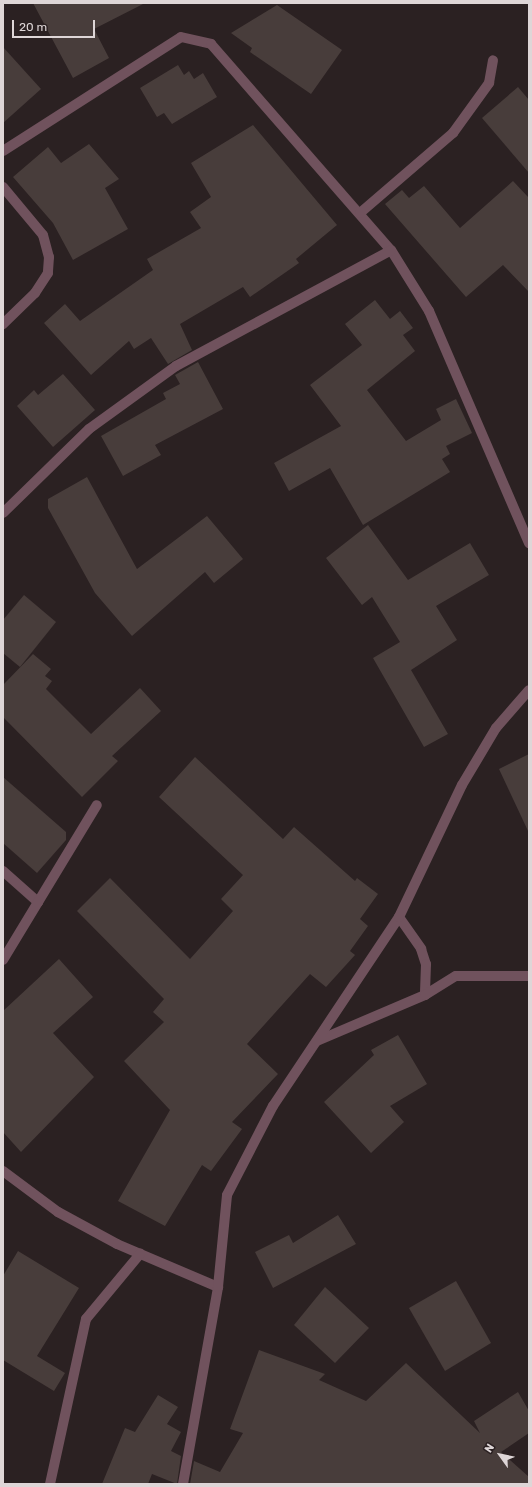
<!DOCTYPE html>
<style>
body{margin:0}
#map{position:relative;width:532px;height:1487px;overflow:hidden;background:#2b2122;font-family:Rubik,sans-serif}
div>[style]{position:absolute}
.building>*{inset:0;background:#483d3b}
.minor>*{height:10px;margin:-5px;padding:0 5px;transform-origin:5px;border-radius:5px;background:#70525d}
span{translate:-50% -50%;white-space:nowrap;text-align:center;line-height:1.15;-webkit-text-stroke:3px #2b2122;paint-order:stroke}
.frame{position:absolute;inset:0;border:4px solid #ded6d7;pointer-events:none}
.north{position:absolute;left:480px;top:1435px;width:40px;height:40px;-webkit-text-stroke:3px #2b2122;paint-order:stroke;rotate:303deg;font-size:11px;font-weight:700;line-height:16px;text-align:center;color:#ded6d7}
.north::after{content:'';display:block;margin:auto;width:14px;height:18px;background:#ded6d7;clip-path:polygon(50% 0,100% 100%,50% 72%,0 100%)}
.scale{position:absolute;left:12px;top:20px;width:83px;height:18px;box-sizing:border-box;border:2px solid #ded6d7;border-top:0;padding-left:5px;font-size:12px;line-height:14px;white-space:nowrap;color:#ded6d7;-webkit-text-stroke:3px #2b2122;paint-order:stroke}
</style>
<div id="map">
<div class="building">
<i style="clip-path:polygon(33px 3px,145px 3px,94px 29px,109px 58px,73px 78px)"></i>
<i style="clip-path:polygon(277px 5px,342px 50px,311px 94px,250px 52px,252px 48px,231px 33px)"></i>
<i style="clip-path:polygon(3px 47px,41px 89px,3px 123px)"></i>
<i style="clip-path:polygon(178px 65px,184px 75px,189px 71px,194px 79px,203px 73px,217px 97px,172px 124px,164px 113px,157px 117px,140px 88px)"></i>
<i style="clip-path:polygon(518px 87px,529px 100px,529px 173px,482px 118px)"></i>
<i style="clip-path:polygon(253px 125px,337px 225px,296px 259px,299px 263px,250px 297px,243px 287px,180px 324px,192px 350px,168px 364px,151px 338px,134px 349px,129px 341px,91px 375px,44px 323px,65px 304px,80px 321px,153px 270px,147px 259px,201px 228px,190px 212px,211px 197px,191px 163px)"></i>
<i style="clip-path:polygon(89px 144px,119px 179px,105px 188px,128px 229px,73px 260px,53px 223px,13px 177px,48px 147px,61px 163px)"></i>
<i style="clip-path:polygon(513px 181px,529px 198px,529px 292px,503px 265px,466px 297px,385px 204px,402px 190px,409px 198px,424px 186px,460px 228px)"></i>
<i style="clip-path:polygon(375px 300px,390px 319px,400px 311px,413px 328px,403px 335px,415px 351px,367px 390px,406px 441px,441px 420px,436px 409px,456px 399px,472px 433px,446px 446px,450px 454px,442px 459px,450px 472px,363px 525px,330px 468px,289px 491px,274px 463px,341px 426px,310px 385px,362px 345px,345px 324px)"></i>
<i style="clip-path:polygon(198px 362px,223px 409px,155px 445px,161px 455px,123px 476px,101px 436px,166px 399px,163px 393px,180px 384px,175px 375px)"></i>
<i style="clip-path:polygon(63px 374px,95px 410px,53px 447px,17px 406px,34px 390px,38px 395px)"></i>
<i style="clip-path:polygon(87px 477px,137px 569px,207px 516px,243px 559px,214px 583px,205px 572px,132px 636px,95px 593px,48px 508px,48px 499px)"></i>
<i style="clip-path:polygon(368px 525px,408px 580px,470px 543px,489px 575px,436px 606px,457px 640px,411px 670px,448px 734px,424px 747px,373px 658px,400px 642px,372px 597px,362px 605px,326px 558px)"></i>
<i style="clip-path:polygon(24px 595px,56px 622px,20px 667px,3px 653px,3px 620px)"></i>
<i style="clip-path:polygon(33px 654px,51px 669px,45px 676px,52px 681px,46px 689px,91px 734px,140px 688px,161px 711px,112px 756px,118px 761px,82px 797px,3px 717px,3px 685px)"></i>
<i style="clip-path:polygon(529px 754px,529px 833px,499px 769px)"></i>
<i style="clip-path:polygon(195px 757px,283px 839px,294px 827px,355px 881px,357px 878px,378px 894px,360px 919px,368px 926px,350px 951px,355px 955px,326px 987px,310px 974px,247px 1044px,278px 1074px,232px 1122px,242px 1129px,211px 1171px,202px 1165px,165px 1226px,118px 1201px,170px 1110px,124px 1061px,164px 1022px,153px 1012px,164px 999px,77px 911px,110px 878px,190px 959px,233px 911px,221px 899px,243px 875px,159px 797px)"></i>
<i style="clip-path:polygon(3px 777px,66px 832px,66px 840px,37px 873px,3px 843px)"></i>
<i style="clip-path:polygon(59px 959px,93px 997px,53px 1033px,94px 1077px,21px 1152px,3px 1132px,3px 1011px)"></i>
<i style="clip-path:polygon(398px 1035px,427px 1084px,390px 1106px,404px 1122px,371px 1153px,324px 1102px,374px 1055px,371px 1050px)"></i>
<i style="clip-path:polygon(338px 1215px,356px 1244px,273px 1288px,255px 1252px,289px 1235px,293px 1243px)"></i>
<i style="clip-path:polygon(18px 1251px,79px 1288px,37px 1356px,65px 1373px,54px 1391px,3px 1360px,3px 1276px)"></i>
<i style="clip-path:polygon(456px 1281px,491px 1343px,445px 1371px,409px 1308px)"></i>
<i style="clip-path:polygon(325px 1287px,369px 1328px,335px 1363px,294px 1325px)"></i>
<i style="clip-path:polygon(259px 1350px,325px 1374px,319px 1380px,366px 1401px,406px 1363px,480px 1433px,474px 1421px,518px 1392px,529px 1411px,529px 1433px,501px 1452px,529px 1477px,529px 1484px,190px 1484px,194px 1461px,220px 1472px,243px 1433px,230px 1429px)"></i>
<i style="clip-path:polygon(158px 1395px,178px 1407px,167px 1424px,181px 1432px,171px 1451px,181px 1456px,177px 1484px,152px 1474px,148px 1484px,102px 1484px,125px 1428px,135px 1432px)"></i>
</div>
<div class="minor">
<i style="left:3px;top:151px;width:211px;rotate:-32.6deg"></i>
<i style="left:181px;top:37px;width:31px;rotate:13deg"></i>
<i style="left:211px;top:44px;width:274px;rotate:48.9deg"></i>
<i style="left:391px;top:250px;width:72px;rotate:58.1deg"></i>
<i style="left:429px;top:311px;width:253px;rotate:66.7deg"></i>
<i style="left:3px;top:187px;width:62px;rotate:50.2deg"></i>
<i style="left:43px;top:235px;width:23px;rotate:75deg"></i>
<i style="left:49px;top:257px;width:16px;rotate:94deg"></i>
<i style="left:48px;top:273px;width:24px;rotate:123deg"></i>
<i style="left:35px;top:293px;width:45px;rotate:135.9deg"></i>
<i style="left:360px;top:213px;width:123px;rotate:-40.7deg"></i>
<i style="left:453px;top:133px;width:62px;rotate:-54.2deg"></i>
<i style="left:489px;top:83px;width:23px;rotate:-80deg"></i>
<i style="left:3px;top:513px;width:120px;rotate:-44.3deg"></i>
<i style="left:89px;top:429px;width:107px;rotate:-35.9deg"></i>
<i style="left:176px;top:366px;width:244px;rotate:-28.3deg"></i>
<i style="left:3px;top:871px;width:47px;rotate:41.5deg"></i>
<i style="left:399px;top:917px;width:39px;rotate:55deg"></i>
<i style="left:421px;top:949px;width:16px;rotate:72deg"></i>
<i style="left:426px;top:964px;width:31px;rotate:92deg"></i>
<i style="left:3px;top:960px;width:181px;rotate:-58.8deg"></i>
<i style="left:317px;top:1041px;width:117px;rotate:-23.1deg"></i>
<i style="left:425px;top:995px;width:36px;rotate:-32deg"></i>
<i style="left:456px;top:976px;width:73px"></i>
<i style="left:3px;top:1171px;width:69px;rotate:36.7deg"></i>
<i style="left:58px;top:1212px;width:67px;rotate:28.5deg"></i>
<i style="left:117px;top:1244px;width:110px;rotate:23.1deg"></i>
<i style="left:50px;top:1484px;width:169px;rotate:-77.7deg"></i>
<i style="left:86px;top:1319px;width:85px;rotate:-50.3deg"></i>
<i style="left:183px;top:1484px;width:200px;rotate:-79.9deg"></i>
<i style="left:218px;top:1287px;width:92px;rotate:-84.4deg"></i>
<i style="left:227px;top:1195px;width:100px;rotate:-62.7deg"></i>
<i style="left:273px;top:1106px;width:227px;rotate:-56.3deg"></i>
<i style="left:399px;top:917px;width:146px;rotate:-64.5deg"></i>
<i style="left:462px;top:785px;width:66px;rotate:-59.2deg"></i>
<i style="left:496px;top:728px;width:50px;rotate:-49deg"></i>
</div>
<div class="frame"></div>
<div class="north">N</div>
<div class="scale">20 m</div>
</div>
